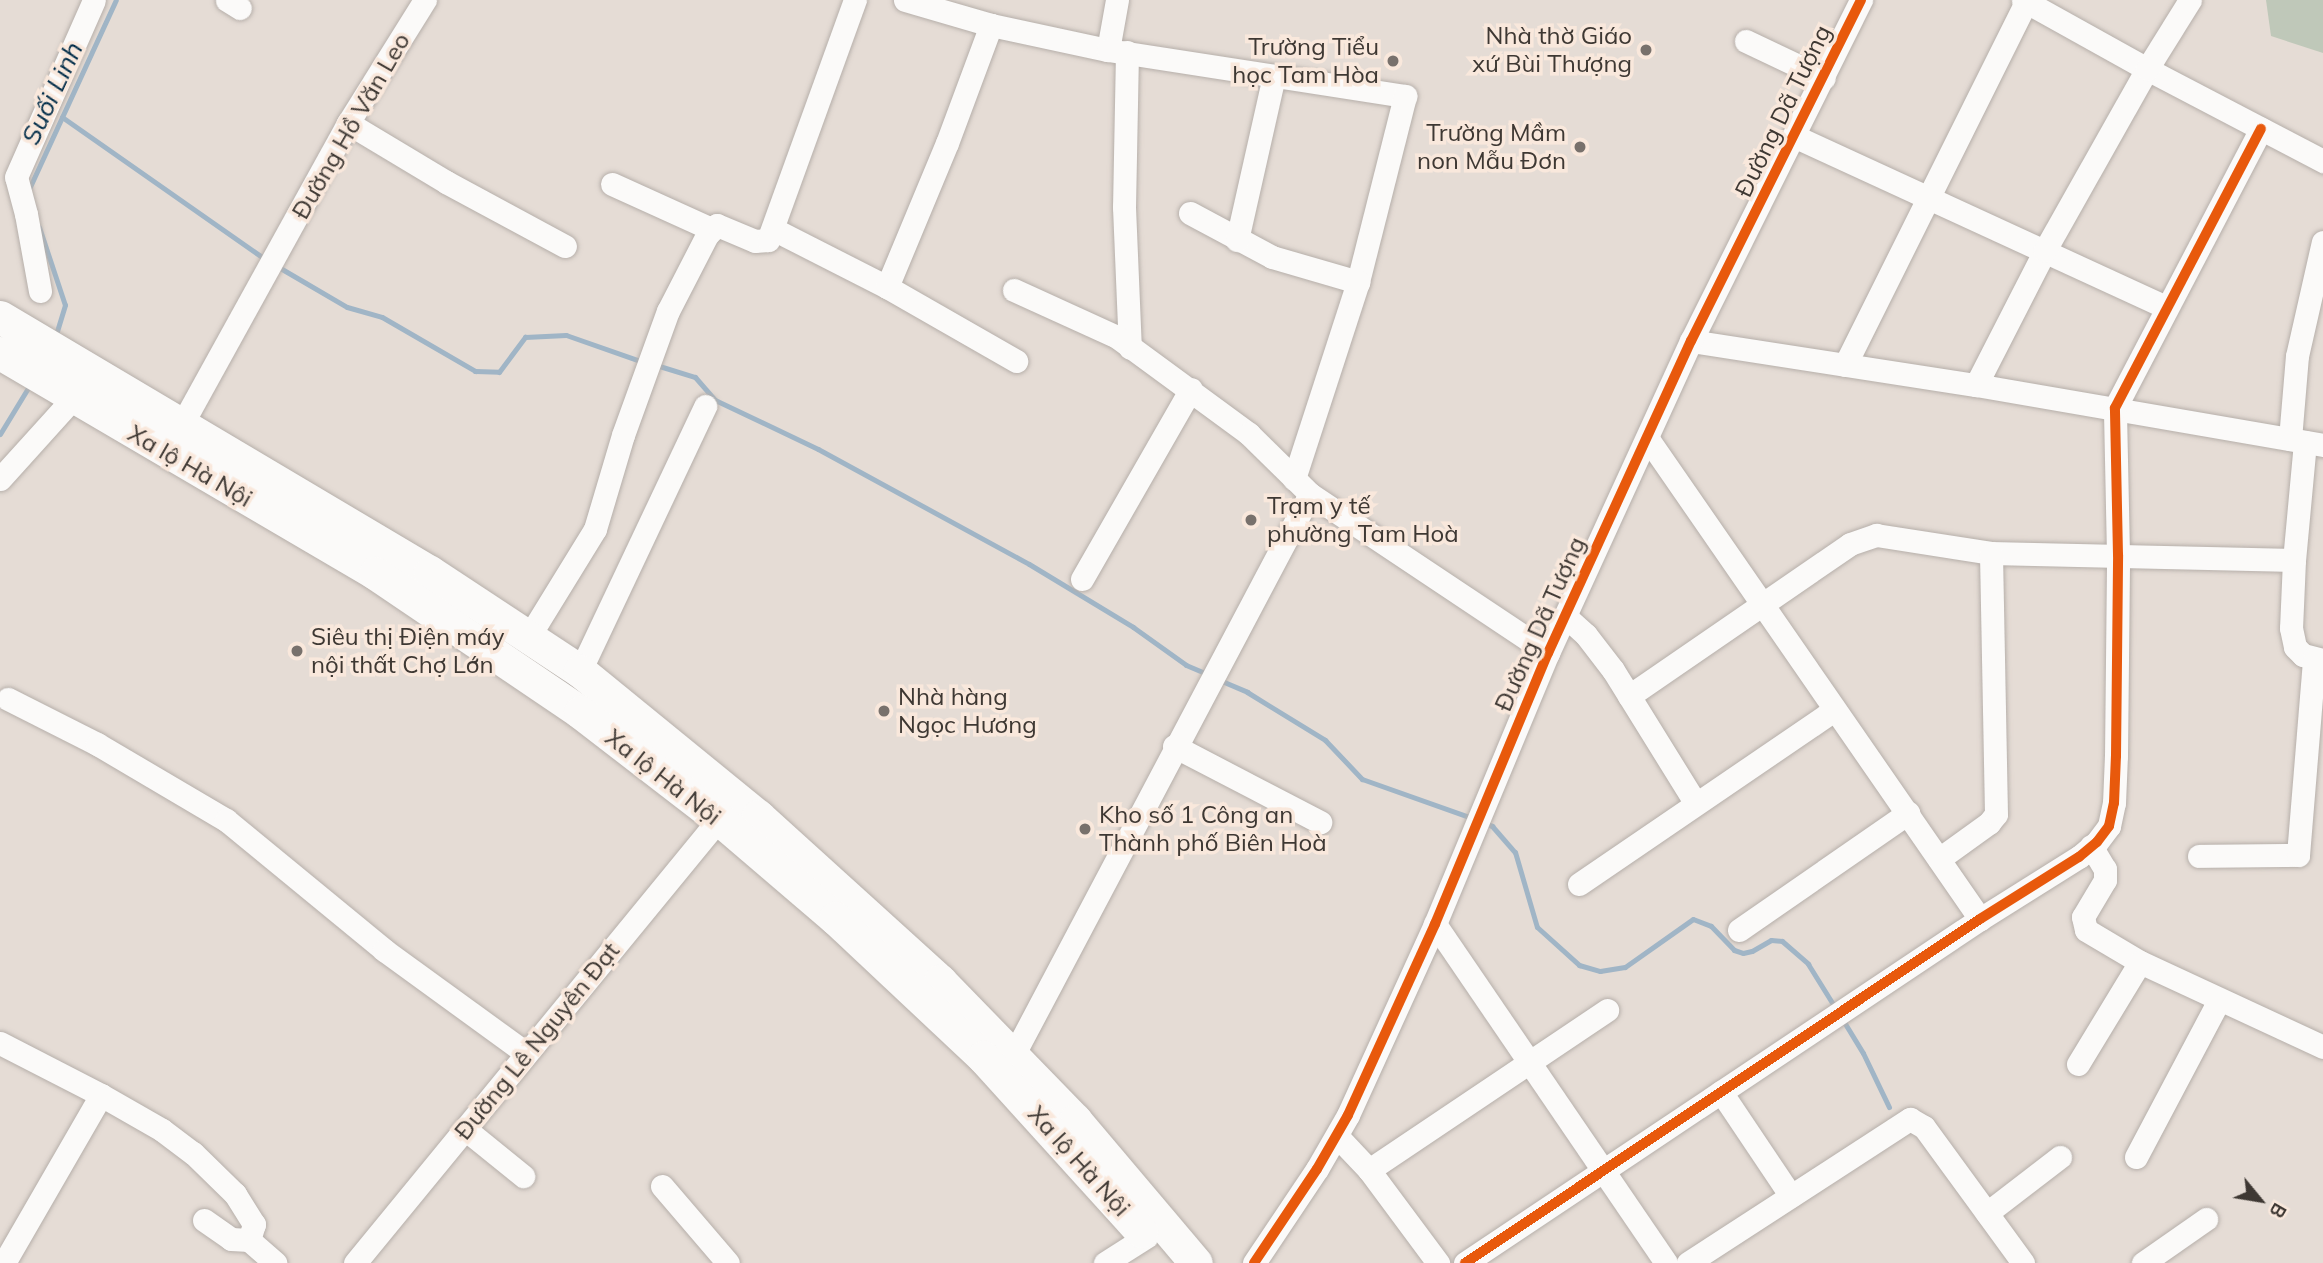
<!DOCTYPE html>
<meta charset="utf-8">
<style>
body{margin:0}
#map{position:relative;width:2323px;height:1263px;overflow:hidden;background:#e5dcd5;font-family:Mulish,sans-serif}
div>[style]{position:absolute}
.green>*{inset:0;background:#bfc8b9}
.stream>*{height:5px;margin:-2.5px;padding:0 2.5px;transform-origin:2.5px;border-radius:2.5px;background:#a0b5c6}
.roads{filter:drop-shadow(0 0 2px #b6afaa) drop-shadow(0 0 2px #b6afaa)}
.minor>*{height:23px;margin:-11.5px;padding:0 11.5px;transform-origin:11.5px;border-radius:11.5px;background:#fbfaf9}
.highway>*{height:33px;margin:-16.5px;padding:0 16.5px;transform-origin:16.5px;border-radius:16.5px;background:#fbfaf9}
.cycleway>*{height:10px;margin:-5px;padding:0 5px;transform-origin:5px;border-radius:5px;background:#e8590c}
.dots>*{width:19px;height:19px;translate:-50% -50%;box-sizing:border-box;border:4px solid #f9e8dc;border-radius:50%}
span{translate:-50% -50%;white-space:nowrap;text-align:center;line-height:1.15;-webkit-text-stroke:7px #f9e8dc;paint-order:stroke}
.poi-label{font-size:24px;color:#3e3833}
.right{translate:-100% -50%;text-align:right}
.left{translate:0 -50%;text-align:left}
.street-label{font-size:24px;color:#3e3833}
.water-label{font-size:26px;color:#032e4a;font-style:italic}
.north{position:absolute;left:2225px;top:1165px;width:70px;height:70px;-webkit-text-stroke:5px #f9e8dc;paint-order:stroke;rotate:120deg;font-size:19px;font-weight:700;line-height:28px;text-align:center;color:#3e3833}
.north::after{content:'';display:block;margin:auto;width:24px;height:32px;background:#3e3833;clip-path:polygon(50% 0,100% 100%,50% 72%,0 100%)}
</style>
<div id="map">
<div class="green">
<i style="clip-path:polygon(2266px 0,2323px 0,2323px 53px,2271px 36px)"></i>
</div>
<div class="stream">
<i style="left:62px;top:117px;width:249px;rotate:35deg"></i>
<i style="left:28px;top:191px;width:210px;rotate:-65.3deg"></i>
<i style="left:39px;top:227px;width:82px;rotate:71.6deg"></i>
<i style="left:65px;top:305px;width:34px;rotate:107deg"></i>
<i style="left:275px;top:265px;width:83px;rotate:30.3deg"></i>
<i style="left:347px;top:307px;width:36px;rotate:16deg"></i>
<i style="left:382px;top:317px;width:108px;rotate:30.1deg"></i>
<i style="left:475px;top:371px;width:24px;rotate:2deg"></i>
<i style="left:499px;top:372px;width:44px;rotate:-53.4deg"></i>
<i style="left:525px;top:337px;width:41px;rotate:-2.8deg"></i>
<i style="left:566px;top:335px;width:82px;rotate:19.3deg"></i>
<i style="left:656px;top:365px;width:41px;rotate:17.1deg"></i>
<i style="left:695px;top:377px;width:30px;rotate:49deg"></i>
<i style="left:715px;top:400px;width:114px;rotate:25.4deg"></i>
<i style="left:818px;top:449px;width:240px;rotate:28.6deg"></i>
<i style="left:1029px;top:564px;width:122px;rotate:31.2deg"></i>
<i style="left:1133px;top:627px;width:65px;rotate:35.6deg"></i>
<i style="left:1186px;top:665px;width:25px;rotate:23deg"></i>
<i style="left:0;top:434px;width:60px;rotate:-58.7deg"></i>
<i style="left:1217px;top:679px;width:33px;rotate:23deg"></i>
<i style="left:1247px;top:692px;width:92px;rotate:31.6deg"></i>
<i style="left:1325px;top:740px;width:54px;rotate:46.5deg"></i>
<i style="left:1362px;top:779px;width:117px;rotate:19.5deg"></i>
<i style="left:1485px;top:823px;width:8px;rotate:23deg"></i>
<i style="left:1492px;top:826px;width:35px;rotate:49deg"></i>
<i style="left:1515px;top:852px;width:78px;rotate:73.7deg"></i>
<i style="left:1537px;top:927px;width:57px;rotate:42.1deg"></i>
<i style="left:1579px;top:965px;width:22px;rotate:16deg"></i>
<i style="left:1600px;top:971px;width:25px;rotate:-9deg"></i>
<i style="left:1625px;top:967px;width:83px;rotate:-35.2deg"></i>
<i style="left:1693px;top:919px;width:19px;rotate:21deg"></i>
<i style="left:1711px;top:926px;width:33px;rotate:46deg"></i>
<i style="left:1734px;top:950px;width:9px;rotate:18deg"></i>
<i style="left:1743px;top:953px;width:9px;rotate:-13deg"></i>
<i style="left:1752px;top:951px;width:22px;rotate:-30deg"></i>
<i style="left:1771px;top:940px;width:11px;rotate:5deg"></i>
<i style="left:1782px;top:941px;width:35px;rotate:41deg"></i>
<i style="left:1808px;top:964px;width:53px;rotate:58.1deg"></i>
<i style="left:1841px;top:1017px;width:42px;rotate:58.6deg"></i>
<i style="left:1863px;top:1053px;width:60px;rotate:64.3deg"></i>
</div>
<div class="roads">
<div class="minor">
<i style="left:227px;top:0;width:15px;rotate:32deg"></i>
<i style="left:905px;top:0;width:90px;rotate:16.2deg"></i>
<i style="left:991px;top:25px;width:120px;rotate:12.1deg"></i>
<i style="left:1108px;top:50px;width:51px;rotate:-79.8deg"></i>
<i style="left:2023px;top:0;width:142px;rotate:29.1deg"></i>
<i style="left:2147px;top:69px;width:199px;rotate:27.6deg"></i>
<i style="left:1746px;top:41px;width:86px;rotate:25.4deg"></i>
<i style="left:1108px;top:50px;width:301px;rotate:8.8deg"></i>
<i style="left:1405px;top:96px;width:192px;rotate:104.2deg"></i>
<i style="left:1358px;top:282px;width:207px;rotate:108deg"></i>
<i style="left:1127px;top:52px;width:155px;rotate:91.1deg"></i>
<i style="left:1124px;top:207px;width:141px;rotate:87.6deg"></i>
<i style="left:348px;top:123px;width:114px;rotate:31deg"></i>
<i style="left:446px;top:182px;width:135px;rotate:28.3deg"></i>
<i style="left:1794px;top:136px;width:409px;rotate:24.7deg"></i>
<i style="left:612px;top:184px;width:109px;rotate:24.4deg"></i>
<i style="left:1190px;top:213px;width:93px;rotate:28.2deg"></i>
<i style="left:1272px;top:257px;width:90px;rotate:16.2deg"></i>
<i style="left:773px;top:229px;width:128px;rotate:27deg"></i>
<i style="left:887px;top:287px;width:149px;rotate:29.8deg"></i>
<i style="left:1237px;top:240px;width:168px;rotate:-77.3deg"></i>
<i style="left:887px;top:287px;width:156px;rotate:-67.4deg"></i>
<i style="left:947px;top:143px;width:126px;rotate:-69.6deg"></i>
<i style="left:1014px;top:290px;width:113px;rotate:24.5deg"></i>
<i style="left:1117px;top:337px;width:164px;rotate:36.3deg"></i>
<i style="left:1249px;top:434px;width:86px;rotate:44.5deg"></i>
<i style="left:1310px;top:494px;width:286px;rotate:33.7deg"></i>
<i style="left:40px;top:291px;width:78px;rotate:-100.3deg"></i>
<i style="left:26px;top:214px;width:38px;rotate:-105deg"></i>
<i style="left:16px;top:177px;width:193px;rotate:-66.2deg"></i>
<i style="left:1691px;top:341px;width:288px;rotate:8.8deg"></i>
<i style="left:1976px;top:385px;width:352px;rotate:9.8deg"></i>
<i style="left:1845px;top:365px;width:406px;rotate:-63.5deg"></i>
<i style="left:1976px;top:385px;width:152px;rotate:-62.9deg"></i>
<i style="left:2045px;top:250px;width:208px;rotate:-60.6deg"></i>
<i style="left:2147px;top:69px;width:81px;rotate:-58.1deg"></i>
<i style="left:182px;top:424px;width:344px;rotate:-61.1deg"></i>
<i style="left:348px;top:123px;width:145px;rotate:-58deg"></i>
<i style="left:1648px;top:439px;width:584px;rotate:55.33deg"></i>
<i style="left:2290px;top:439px;width:83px;rotate:-85.2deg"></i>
<i style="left:2297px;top:356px;width:117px;rotate:-77.2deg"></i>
<i style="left:2305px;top:442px;width:119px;rotate:95.3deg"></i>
<i style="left:2294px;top:560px;width:68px;rotate:92.5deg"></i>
<i style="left:2291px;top:628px;width:19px;rotate:78deg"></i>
<i style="left:2295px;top:647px;width:11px;rotate:45deg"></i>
<i style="left:2303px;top:655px;width:21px;rotate:14deg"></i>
<i style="left:0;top:479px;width:110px;rotate:-47.9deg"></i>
<i style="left:1082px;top:579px;width:219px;rotate:-60.2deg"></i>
<i style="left:1565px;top:616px;width:28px;rotate:42deg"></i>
<i style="left:1586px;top:635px;width:44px;rotate:52.4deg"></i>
<i style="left:1613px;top:670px;width:155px;rotate:58.2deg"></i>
<i style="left:528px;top:638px;width:128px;rotate:-58.4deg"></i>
<i style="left:595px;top:529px;width:98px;rotate:-73.4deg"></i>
<i style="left:623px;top:435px;width:132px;rotate:-70.1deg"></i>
<i style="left:668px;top:311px;width:85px;rotate:-62.8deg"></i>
<i style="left:707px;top:235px;width:14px;rotate:-45deg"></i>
<i style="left:717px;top:225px;width:41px;rotate:22.8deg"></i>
<i style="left:755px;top:241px;width:13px;rotate:-4deg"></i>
<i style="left:768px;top:240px;width:255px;rotate:-70.1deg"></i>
<i style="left:580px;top:671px;width:293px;rotate:-64.7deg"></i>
<i style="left:1629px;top:696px;width:268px;rotate:-34.5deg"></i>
<i style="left:1850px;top:544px;width:28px;rotate:-19deg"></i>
<i style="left:1876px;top:535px;width:116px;rotate:8.9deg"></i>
<i style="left:1991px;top:553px;width:303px;rotate:1.3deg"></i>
<i style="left:8px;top:699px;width:100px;rotate:26.8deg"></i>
<i style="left:97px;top:744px;width:150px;rotate:30.5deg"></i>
<i style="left:226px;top:820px;width:205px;rotate:39.4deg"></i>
<i style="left:384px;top:950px;width:175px;rotate:36deg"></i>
<i style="left:1174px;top:746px;width:165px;rotate:27.5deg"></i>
<i style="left:2091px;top:846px;width:27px;rotate:59deg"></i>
<i style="left:2105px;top:869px;width:11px;rotate:90deg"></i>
<i style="left:2105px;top:880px;width:43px;rotate:120.7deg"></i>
<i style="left:2083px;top:917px;width:13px;rotate:77deg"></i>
<i style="left:2086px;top:930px;width:63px;rotate:30.7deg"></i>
<i style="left:2140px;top:962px;width:202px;rotate:24.9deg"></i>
<i style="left:2199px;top:856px;width:99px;rotate:-0.6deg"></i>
<i style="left:2298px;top:855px;width:197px;rotate:-85.3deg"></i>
<i style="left:1939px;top:859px;width:62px;rotate:-35.8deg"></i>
<i style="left:1989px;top:823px;width:11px;rotate:-52deg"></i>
<i style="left:1996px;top:814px;width:261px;rotate:-91.1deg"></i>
<i style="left:1579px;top:884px;width:309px;rotate:-34.3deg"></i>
<i style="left:1435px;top:924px;width:410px;rotate:55.7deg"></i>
<i style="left:1739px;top:930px;width:206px;rotate:-34.7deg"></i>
<i style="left:0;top:1043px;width:114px;rotate:27.2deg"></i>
<i style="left:101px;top:1095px;width:70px;rotate:29.8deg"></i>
<i style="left:162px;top:1130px;width:39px;rotate:37deg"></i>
<i style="left:193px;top:1153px;width:59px;rotate:44.3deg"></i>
<i style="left:235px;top:1194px;width:36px;rotate:58deg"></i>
<i style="left:254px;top:1224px;width:17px;rotate:107deg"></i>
<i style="left:249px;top:1240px;width:35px;rotate:41deg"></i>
<i style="left:1014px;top:1054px;width:633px;rotate:-62.14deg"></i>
<i style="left:2078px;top:1064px;width:119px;rotate:-58.7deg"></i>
<i style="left:1721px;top:1092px;width:125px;rotate:56.1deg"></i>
<i style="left:465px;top:1129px;width:75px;rotate:39deg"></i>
<i style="left:1337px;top:1136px;width:47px;rotate:46.7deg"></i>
<i style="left:1369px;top:1170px;width:116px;rotate:53.4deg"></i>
<i style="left:2136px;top:1157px;width:178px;rotate:-62.1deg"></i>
<i style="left:1369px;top:1170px;width:287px;rotate:-33.9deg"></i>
<i style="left:662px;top:1186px;width:101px;rotate:49.4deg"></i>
<i style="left:1987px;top:1213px;width:92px;rotate:-37.5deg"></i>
<i style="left:204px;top:1220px;width:33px;rotate:35deg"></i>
<i style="left:231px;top:1239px;width:18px;rotate:3deg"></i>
<i style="left:4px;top:1263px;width:194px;rotate:-60deg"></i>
<i style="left:355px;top:1263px;width:574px;rotate:-50.65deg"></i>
<i style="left:1105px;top:1263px;width:49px;rotate:-32.4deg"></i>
<i style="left:1254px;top:1263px;width:113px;rotate:-56.2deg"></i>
<i style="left:1317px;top:1169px;width:62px;rotate:-60.1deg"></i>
<i style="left:1348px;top:1115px;width:210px;rotate:-65.5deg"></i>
<i style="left:1435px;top:924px;width:294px;rotate:-67.4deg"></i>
<i style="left:1548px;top:653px;width:343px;rotate:-65.4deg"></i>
<i style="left:1691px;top:341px;width:381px;rotate:-63.5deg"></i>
<i style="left:1465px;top:1263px;width:619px;rotate:-33.74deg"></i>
<i style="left:1980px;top:919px;width:117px;rotate:-32.1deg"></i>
<i style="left:2079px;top:857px;width:23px;rotate:-40deg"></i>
<i style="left:2097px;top:842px;width:20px;rotate:-53deg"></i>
<i style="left:2109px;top:826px;width:24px;rotate:-78deg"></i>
<i style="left:2114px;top:803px;width:47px;rotate:-87.6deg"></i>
<i style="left:2116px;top:756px;width:201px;rotate:-89.4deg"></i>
<i style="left:2118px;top:555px;width:147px;rotate:-91.2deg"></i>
<i style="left:2115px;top:408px;width:315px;rotate:-62.4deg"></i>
<i style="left:1688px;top:1263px;width:265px;rotate:-33deg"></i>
<i style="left:1910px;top:1119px;width:16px;rotate:30deg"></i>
<i style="left:1924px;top:1127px;width:168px;rotate:53.9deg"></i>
<i style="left:2143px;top:1263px;width:77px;rotate:-34.9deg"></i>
</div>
<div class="highway">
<i style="left:0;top:317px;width:500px;rotate:30.7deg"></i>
<i style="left:430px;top:572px;width:180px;rotate:33.4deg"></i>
<i style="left:580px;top:671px;width:230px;rotate:39.2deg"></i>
<i style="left:758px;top:816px;width:246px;rotate:42.2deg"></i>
<i style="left:940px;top:981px;width:194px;rotate:45.8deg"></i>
<i style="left:1075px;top:1120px;width:187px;rotate:49.8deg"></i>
<i style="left:0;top:353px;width:435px;rotate:30.4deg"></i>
<i style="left:375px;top:573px;width:248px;rotate:34.1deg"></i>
<i style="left:580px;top:712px;width:175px;rotate:37.6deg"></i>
<i style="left:719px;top:819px;width:153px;rotate:40.5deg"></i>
<i style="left:835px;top:918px;width:203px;rotate:43.2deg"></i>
<i style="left:983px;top:1057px;width:235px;rotate:47.8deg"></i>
</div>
</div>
<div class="cycleway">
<i style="left:1254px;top:1263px;width:113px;rotate:-56.2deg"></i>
<i style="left:1317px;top:1169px;width:62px;rotate:-60.1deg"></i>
<i style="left:1348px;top:1115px;width:210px;rotate:-65.5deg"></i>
<i style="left:1435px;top:924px;width:294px;rotate:-67.4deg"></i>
<i style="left:1548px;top:653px;width:343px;rotate:-65.4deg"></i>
<i style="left:1691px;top:341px;width:381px;rotate:-63.5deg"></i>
<i style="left:1465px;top:1263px;width:619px;rotate:-33.74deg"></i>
<i style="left:1980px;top:919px;width:117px;rotate:-32.1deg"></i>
<i style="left:2079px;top:857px;width:23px;rotate:-40deg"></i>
<i style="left:2097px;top:842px;width:20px;rotate:-53deg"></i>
<i style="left:2109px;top:826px;width:24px;rotate:-78deg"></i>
<i style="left:2114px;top:803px;width:47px;rotate:-87.6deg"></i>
<i style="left:2116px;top:756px;width:201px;rotate:-89.4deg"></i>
<i style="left:2118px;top:555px;width:147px;rotate:-91.2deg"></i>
<i style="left:2115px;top:408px;width:315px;rotate:-62.4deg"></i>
</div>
<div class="dots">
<i style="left:1646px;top:50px;background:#78716c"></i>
<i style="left:1393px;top:61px;background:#78716c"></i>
<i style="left:1580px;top:147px;background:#78716c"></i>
<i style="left:1251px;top:520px;background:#78716c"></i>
<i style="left:297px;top:651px;background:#78716c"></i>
<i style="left:884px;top:711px;background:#78716c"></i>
<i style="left:1085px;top:829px;background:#78716c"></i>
</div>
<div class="poi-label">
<span class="right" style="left:1632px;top:50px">Nhà thờ Giáo<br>xứ Bùi Thượng</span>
<span class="right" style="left:1379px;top:61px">Trường Tiểu<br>học Tam Hòa</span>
<span class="right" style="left:1566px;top:147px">Trường Mầm<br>non Mẫu Đơn</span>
<span class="left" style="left:1267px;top:520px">Trạm y tế<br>phường Tam Hoà</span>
<span class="left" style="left:311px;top:651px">Siêu thị Điện máy<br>nội thất Chợ Lớn</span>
<span class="left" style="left:898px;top:711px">Nhà hàng<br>Ngọc Hương</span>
<span class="left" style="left:1099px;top:829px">Kho số 1 Công an<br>Thành phố Biên Hoà</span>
</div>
<div class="street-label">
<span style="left:1783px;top:111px;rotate:-64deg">Đường Dã Tượng</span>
<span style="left:351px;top:126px;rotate:-60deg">Đường Hồ Văn Leo</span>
<span style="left:190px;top:466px;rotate:30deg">Xa lộ Hà Nội</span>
<span style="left:1540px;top:624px;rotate:-66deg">Đường Dã Tượng</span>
<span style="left:663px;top:777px;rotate:38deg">Xa lộ Hà Nội</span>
<span style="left:537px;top:1041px;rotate:-51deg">Đường Lê Nguyên Đạt</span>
<span style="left:1079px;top:1161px;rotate:48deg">Xa lộ Hà Nội</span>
</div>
<div class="water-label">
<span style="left:52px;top:93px;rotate:-65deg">Suối Linh</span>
</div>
<div class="north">B</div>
</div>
